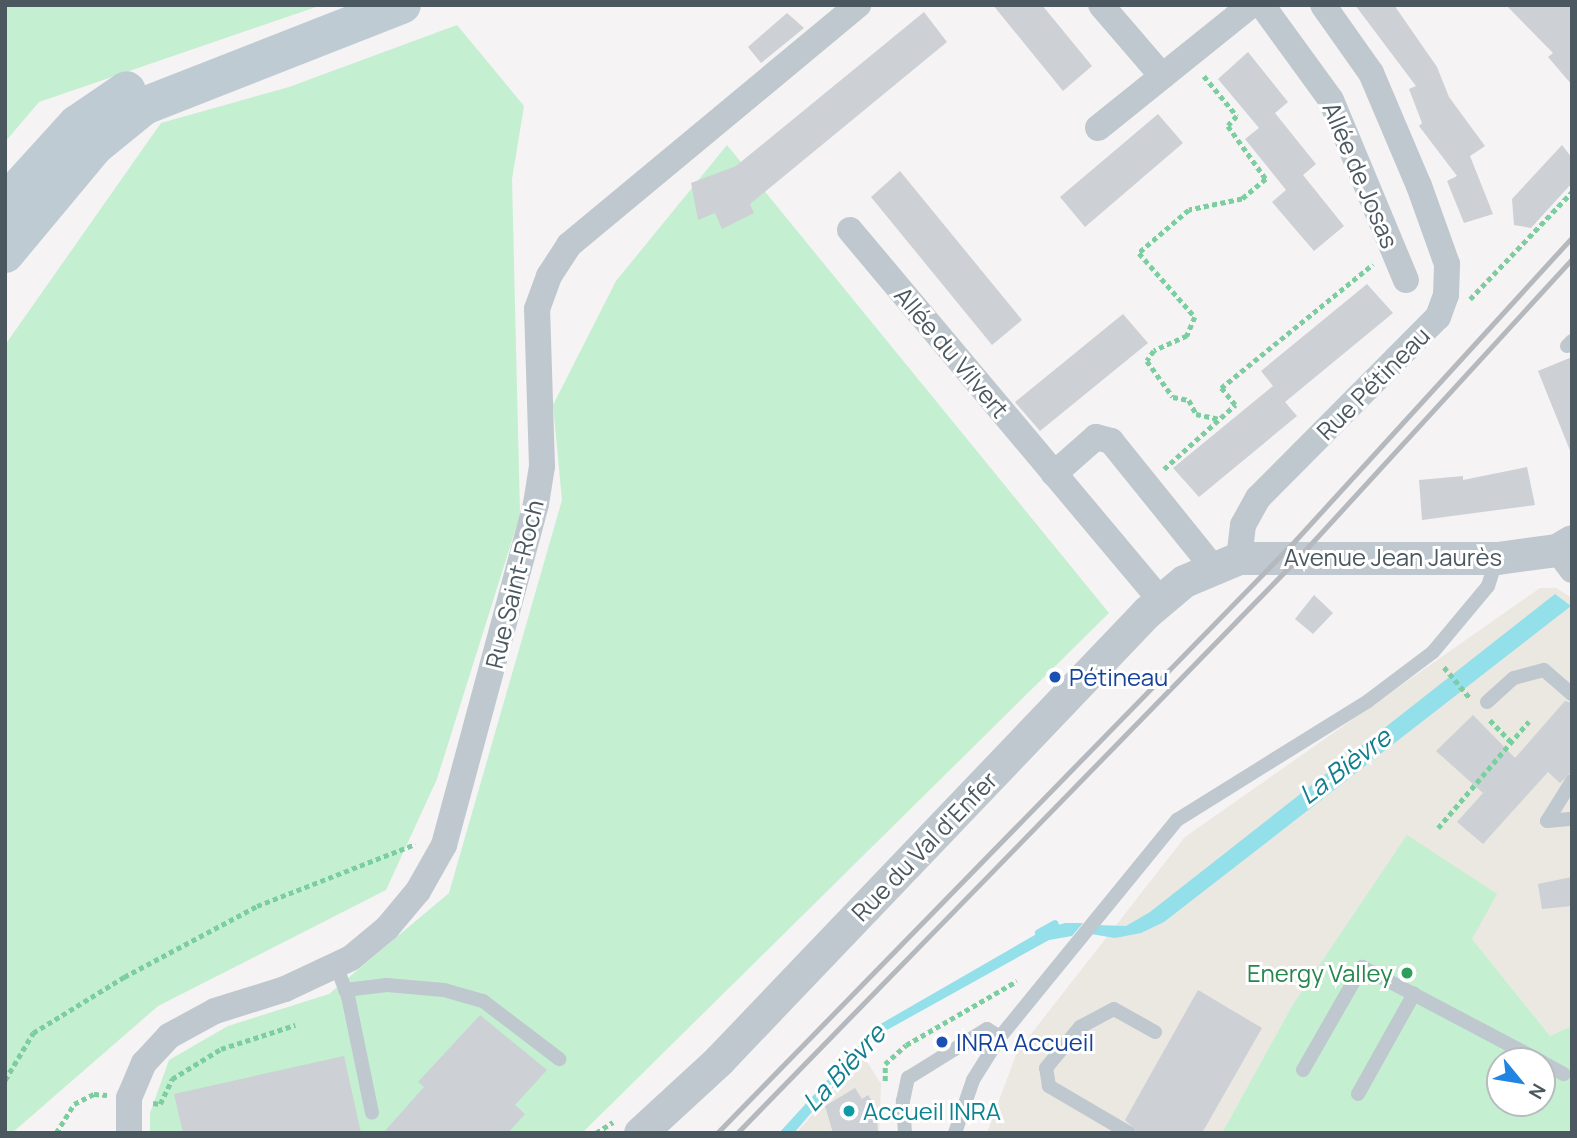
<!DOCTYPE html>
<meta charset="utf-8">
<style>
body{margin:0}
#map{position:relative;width:1577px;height:1138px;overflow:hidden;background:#f5f3f3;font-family:Manrope,sans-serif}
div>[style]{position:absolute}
.commercial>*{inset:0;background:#ebe7e1}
.green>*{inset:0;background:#c4efd1}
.water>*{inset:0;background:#93e0eb}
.stream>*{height:8px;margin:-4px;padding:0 4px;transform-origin:4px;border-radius:4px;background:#93e0eb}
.building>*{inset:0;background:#cdd0d5}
.path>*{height:4.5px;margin-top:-2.25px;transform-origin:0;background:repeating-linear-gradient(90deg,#7ccd9f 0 5px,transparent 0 8.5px)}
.service>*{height:14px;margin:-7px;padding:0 7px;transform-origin:7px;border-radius:7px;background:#bfc8ce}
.minor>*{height:26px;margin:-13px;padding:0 13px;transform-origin:13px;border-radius:13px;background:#bfc8ce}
.tertiary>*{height:33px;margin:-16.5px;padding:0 16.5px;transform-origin:16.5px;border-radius:16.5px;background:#bfc8ce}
.secondary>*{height:38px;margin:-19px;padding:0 19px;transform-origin:19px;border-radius:19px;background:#bfcbd3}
.rail>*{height:5px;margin:-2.5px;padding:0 2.5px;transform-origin:2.5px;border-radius:2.5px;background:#b5b8bd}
.dots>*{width:19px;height:19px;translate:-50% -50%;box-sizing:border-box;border:4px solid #fff;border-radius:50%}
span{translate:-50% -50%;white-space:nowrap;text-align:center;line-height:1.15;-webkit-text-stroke:6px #fff;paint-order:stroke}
.street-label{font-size:24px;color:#4b5860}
.transit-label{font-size:24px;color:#164399}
.left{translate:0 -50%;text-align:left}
.leisure-label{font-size:24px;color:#27864d}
.right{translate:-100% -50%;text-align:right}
.culture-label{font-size:24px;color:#0d838f}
.water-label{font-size:26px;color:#107e8e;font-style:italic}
.frame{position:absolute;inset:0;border:7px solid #4b5860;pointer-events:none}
.north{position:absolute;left:1486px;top:1047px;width:70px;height:70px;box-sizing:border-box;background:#fff;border:2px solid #b7bcbf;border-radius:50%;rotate:120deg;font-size:19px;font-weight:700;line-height:28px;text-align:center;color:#4b5860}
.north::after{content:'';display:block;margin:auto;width:24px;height:32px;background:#2084e2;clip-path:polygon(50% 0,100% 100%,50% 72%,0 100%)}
</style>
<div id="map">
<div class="commercial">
<i style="clip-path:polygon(1540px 588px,1556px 588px,1572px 598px,1572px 1026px,1550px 1036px,1472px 939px,1292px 1006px,1222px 1133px,987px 1133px,1017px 1052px,1185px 837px)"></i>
<i style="clip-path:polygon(864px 1057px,881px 1084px,879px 1133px,796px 1133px)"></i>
</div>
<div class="green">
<i style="clip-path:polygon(5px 5px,322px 5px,39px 102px,5px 142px)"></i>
<i style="clip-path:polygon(457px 25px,524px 106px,512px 179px,520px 515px,437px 779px,386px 890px,158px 1006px,12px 1133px,5px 1133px,5px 345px,161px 123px,289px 87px)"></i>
<i style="clip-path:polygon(727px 145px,1109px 613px,582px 1133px,150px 1133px,150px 1113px,169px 1060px,228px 1026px,329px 994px,449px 893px,562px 500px,553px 405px,616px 281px)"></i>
<i style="clip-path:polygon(evenodd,1407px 835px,1497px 894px,1472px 939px,1550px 1036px,1572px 1026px,1572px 1133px,1222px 1133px,1292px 1006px,1407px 835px,1500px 1061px,1542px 1061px,1542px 1103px,1500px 1103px,1500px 1061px)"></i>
</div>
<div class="water">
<i style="clip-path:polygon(1555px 594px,1571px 606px,1164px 922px,1141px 933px,1115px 938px,1091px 934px,1098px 925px,1126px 926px,1150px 912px)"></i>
<i style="clip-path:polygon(1065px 923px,1083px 923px,1072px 936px,1049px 940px,878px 1035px,794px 1133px,779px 1133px,877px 1026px,1047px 928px)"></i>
</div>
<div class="stream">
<i style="left:1039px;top:933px;width:18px;rotate:-29deg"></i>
</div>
<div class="building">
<i style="clip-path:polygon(993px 5px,1042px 5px,1092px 66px,1063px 91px)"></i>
<i style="clip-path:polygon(1355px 5px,1394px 5px,1437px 67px,1449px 97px,1485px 146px,1470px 156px,1493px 214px,1464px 223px,1447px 181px,1457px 176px,1419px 126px,1422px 123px,1409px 89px,1416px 86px)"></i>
<i style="clip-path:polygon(1506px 5px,1572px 5px,1572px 85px,1548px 57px,1553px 53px)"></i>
<i style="clip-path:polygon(924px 12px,947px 42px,750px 204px,754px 213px,722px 229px,715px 213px,698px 220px,691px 183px,736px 166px)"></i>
<i style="clip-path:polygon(787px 13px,804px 28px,761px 63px,748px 47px)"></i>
<i style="clip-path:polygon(1248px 52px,1288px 102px,1275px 113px,1316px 164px,1303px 175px,1344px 226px,1314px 251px,1272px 202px,1286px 190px,1245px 139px,1259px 128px,1218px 79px)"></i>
<i style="clip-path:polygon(1158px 114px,1183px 143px,1085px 227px,1060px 197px)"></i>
<i style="clip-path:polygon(1562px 145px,1572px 158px,1572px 183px,1531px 228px,1514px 225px,1512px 199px)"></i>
<i style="clip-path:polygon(900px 171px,1022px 320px,992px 345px,871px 197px)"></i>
<i style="clip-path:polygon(1367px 284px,1393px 313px,1285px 402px,1297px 416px,1199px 497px,1173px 468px,1273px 386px,1261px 371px)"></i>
<i style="clip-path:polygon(1123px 314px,1148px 343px,1040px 431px,1015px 402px)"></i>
<i style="clip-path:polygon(1572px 357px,1572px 452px,1571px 453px,1538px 371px)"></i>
<i style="clip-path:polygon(1527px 467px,1535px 505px,1422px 520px,1419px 480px,1463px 476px,1463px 480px)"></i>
<i style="clip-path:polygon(1314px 595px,1333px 613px,1313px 634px,1295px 619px)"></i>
<i style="clip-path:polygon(1565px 701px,1572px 703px,1572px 771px,1560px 783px,1548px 772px,1483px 844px,1457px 822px,1483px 793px,1436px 751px,1473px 715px,1515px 758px)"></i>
<i style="clip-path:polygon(1572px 877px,1572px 906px,1542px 909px,1538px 884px)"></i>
<i style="clip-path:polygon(1198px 990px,1262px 1028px,1202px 1133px,1139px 1133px,1125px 1120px)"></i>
<i style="clip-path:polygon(480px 1015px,547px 1070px,515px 1105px,525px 1114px,508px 1133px,383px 1133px,424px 1087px,418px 1082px)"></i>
<i style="clip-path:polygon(344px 1056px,361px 1133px,183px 1133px,174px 1094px)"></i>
<i style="clip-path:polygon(855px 1088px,862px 1099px,868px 1095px,876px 1107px,878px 1133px,833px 1133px,825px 1106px)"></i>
</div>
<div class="path">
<i style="left:1204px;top:76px;width:52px;rotate:50.5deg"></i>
<i style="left:1237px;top:116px;width:13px;rotate:132deg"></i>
<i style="left:1228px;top:126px;width:65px;rotate:54.4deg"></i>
<i style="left:1266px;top:179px;width:31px;rotate:140deg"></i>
<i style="left:1242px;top:199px;width:54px;rotate:168.3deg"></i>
<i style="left:1189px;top:210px;width:66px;rotate:139.3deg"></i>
<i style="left:1139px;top:253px;width:85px;rotate:48.8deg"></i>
<i style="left:1195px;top:317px;width:21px;rotate:113deg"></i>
<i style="left:1187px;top:336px;width:36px;rotate:156deg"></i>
<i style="left:1154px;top:351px;width:12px;rotate:125deg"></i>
<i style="left:1147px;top:361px;width:44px;rotate:54.2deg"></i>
<i style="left:1173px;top:397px;width:16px;rotate:11deg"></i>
<i style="left:1189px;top:400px;width:16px;rotate:63deg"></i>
<i style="left:1196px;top:414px;width:25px;rotate:12deg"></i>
<i style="left:1470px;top:299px;width:148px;rotate:-46.4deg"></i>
<i style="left:1164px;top:469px;width:96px;rotate:-42deg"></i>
<i style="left:1235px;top:405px;width:22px;rotate:-129deg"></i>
<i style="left:1221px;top:388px;width:196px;rotate:-39.2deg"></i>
<i style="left:1444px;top:667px;width:40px;rotate:50deg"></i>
<i style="left:1490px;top:720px;width:30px;rotate:46deg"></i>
<i style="left:1438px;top:828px;width:140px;rotate:-49.6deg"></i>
<i style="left:5px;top:1080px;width:55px;rotate:-59.2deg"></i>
<i style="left:33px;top:1033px;width:107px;rotate:-31.6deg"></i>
<i style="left:124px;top:977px;width:151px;rotate:-28.1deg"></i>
<i style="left:257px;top:906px;width:170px;rotate:-21.4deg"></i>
<i style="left:885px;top:1081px;width:17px;rotate:-90deg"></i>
<i style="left:885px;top:1064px;width:28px;rotate:-42deg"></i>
<i style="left:906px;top:1045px;width:128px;rotate:-30deg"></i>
<i style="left:153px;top:1103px;width:7px;rotate:8deg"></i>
<i style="left:160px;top:1104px;width:28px;rotate:-64deg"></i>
<i style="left:172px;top:1079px;width:57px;rotate:-31.5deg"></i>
<i style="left:221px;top:1049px;width:78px;rotate:-18deg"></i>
<i style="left:56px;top:1133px;width:34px;rotate:-58deg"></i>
<i style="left:74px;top:1104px;width:22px;rotate:-27deg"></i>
<i style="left:94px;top:1094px;width:13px;rotate:4deg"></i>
<i style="left:596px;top:1133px;width:20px;rotate:-33deg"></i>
</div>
<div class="service">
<i style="left:1567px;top:346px;width:7px;rotate:-45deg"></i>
<i style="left:1487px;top:702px;width:36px;rotate:-42deg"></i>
<i style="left:1514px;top:678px;width:31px;rotate:-15deg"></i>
<i style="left:1544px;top:670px;width:37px;rotate:41deg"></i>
<i style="left:1572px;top:781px;width:47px;rotate:122deg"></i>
<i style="left:1547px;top:821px;width:25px;rotate:-5deg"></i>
<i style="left:337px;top:968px;width:30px;rotate:69deg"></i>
<i style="left:348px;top:996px;width:119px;rotate:78.4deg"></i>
<i style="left:345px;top:990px;width:42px;rotate:-6.8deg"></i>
<i style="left:387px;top:985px;width:57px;rotate:5deg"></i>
<i style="left:444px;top:990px;width:41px;rotate:15.8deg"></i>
<i style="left:483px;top:1001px;width:96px;rotate:37.3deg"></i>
<i style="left:1542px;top:1062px;width:25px;rotate:29deg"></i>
<i style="left:1303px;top:1070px;width:119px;rotate:-60.2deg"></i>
<i style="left:1362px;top:967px;width:201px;rotate:27.8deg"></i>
<i style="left:1358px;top:1094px;width:115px;rotate:-60.8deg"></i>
<i style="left:905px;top:1133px;width:32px;rotate:-94deg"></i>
<i style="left:903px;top:1101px;width:24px;rotate:-78deg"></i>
<i style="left:908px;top:1078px;width:93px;rotate:-31.8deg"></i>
<i style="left:987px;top:1029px;width:15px;rotate:32deg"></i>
<i style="left:955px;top:1133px;width:56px;rotate:-71.2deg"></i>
<i style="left:973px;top:1080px;width:51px;rotate:-57.9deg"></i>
<i style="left:1000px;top:1037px;width:280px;rotate:-50.8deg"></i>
<i style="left:1177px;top:820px;width:225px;rotate:-31.9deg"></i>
<i style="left:1368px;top:701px;width:81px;rotate:-37deg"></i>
<i style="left:1433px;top:652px;width:86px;rotate:-50.2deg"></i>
<i style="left:1488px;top:586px;width:29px;rotate:-72deg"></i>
<i style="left:1129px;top:1133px;width:93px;rotate:-149.6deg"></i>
<i style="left:1049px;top:1086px;width:18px;rotate:-99deg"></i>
<i style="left:1046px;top:1068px;width:53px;rotate:-50.3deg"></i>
<i style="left:1080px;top:1027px;width:38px;rotate:-28deg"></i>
<i style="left:1114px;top:1009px;width:47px;rotate:29.3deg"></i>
</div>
<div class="minor">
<i style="left:1101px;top:5px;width:94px;rotate:49.3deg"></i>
<i style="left:1262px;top:5px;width:117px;rotate:54deg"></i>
<i style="left:1331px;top:100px;width:195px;rotate:67.4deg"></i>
<i style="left:1098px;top:128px;width:196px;rotate:-38.8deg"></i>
<i style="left:850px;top:230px;width:482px;rotate:50deg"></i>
<i style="left:1054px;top:474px;width:56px;rotate:-41.4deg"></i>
<i style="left:1096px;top:437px;width:16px;rotate:15deg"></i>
<i style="left:1111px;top:441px;width:161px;rotate:51.1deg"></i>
<i style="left:1557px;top:550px;width:25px;rotate:53deg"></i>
<i style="left:1239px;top:558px;width:33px;rotate:-83deg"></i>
<i style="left:1243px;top:525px;width:31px;rotate:-61deg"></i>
<i style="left:1258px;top:498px;width:255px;rotate:-45.2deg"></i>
<i style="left:1438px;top:317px;width:23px;rotate:-70deg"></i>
<i style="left:1446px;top:295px;width:31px;rotate:-88deg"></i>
<i style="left:1447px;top:264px;width:83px;rotate:-109.7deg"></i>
<i style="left:1419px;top:186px;width:123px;rotate:-113deg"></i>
<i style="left:1371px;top:73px;width:83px;rotate:-125.2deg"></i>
<i style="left:129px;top:1133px;width:35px;rotate:-90deg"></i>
<i style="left:129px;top:1098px;width:38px;rotate:-67deg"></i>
<i style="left:144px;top:1063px;width:37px;rotate:-47deg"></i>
<i style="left:169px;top:1036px;width:52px;rotate:-28.5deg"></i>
<i style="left:215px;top:1011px;width:73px;rotate:-17.4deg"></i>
<i style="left:285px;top:989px;width:73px;rotate:-25.2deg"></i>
<i style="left:351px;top:958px;width:47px;rotate:-39.8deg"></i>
<i style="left:387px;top:928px;width:48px;rotate:-50deg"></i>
<i style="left:418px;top:891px;width:53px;rotate:-60.5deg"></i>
<i style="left:444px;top:845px;width:353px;rotate:-74.9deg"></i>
<i style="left:536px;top:504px;width:38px;rotate:-81deg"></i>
<i style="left:542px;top:466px;width:157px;rotate:-91.8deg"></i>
<i style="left:537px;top:309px;width:35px;rotate:-70deg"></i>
<i style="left:549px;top:276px;width:37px;rotate:-57deg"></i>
<i style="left:569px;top:245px;width:376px;rotate:-39.7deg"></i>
</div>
<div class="tertiary">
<i style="left:640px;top:1133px;width:108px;rotate:-42.7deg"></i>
<i style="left:719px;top:1060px;width:620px;rotate:-46.31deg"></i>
<i style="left:1147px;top:612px;width:48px;rotate:-40deg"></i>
<i style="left:1184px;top:581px;width:60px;rotate:-22.7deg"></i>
<i style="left:1239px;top:558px;width:258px"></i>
<i style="left:1497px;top:558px;width:61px;rotate:-7.6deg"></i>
<i style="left:1557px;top:550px;width:17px;rotate:-31deg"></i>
</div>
<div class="secondary">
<i style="left:5px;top:203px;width:107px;rotate:-47.7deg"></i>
<i style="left:77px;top:124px;width:60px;rotate:-34.2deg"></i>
<i style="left:5px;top:254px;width:141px;rotate:-50.2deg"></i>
<i style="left:95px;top:146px;width:63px;rotate:-39.2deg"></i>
<i style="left:144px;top:106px;width:277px;rotate:-21.4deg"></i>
</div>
<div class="rail">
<i style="left:717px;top:1133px;width:822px;rotate:-45.69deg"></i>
<i style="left:1291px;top:545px;width:417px;rotate:-47.6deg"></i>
<i style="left:737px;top:1133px;width:802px;rotate:-45.71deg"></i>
<i style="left:1297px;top:559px;width:407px;rotate:-47.5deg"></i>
</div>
<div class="dots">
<i style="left:1055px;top:677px;background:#1a4fb4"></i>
<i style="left:1407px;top:973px;background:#2e9e5b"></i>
<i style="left:942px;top:1042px;background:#1a4fb4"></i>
<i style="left:849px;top:1111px;background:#0f9aa8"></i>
</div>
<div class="street-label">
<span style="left:1361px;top:175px;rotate:67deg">Allée de Josas</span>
<span style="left:952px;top:352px;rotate:50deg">Allée du Vilvert</span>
<span style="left:1373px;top:383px;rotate:-45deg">Rue Pétineau</span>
<span style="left:1393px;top:557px">Avenue Jean Jaurès</span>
<span style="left:514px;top:584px;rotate:-76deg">Rue Saint-Roch</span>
<span style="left:924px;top:846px;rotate:-46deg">Rue du Val d'Enfer</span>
</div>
<div class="transit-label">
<span class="left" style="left:1069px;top:677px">Pétineau</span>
<span class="left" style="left:956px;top:1042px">INRA Accueil</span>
</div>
<div class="leisure-label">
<span class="right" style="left:1393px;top:973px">Energy Valley</span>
</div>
<div class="culture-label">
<span class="left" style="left:863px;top:1111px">Accueil INRA</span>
</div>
<div class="water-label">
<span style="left:1345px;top:766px;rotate:-37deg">La Bièvre</span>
<span style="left:844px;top:1068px;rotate:-47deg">La Bièvre</span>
</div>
<div class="frame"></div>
<div class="north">N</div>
</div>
